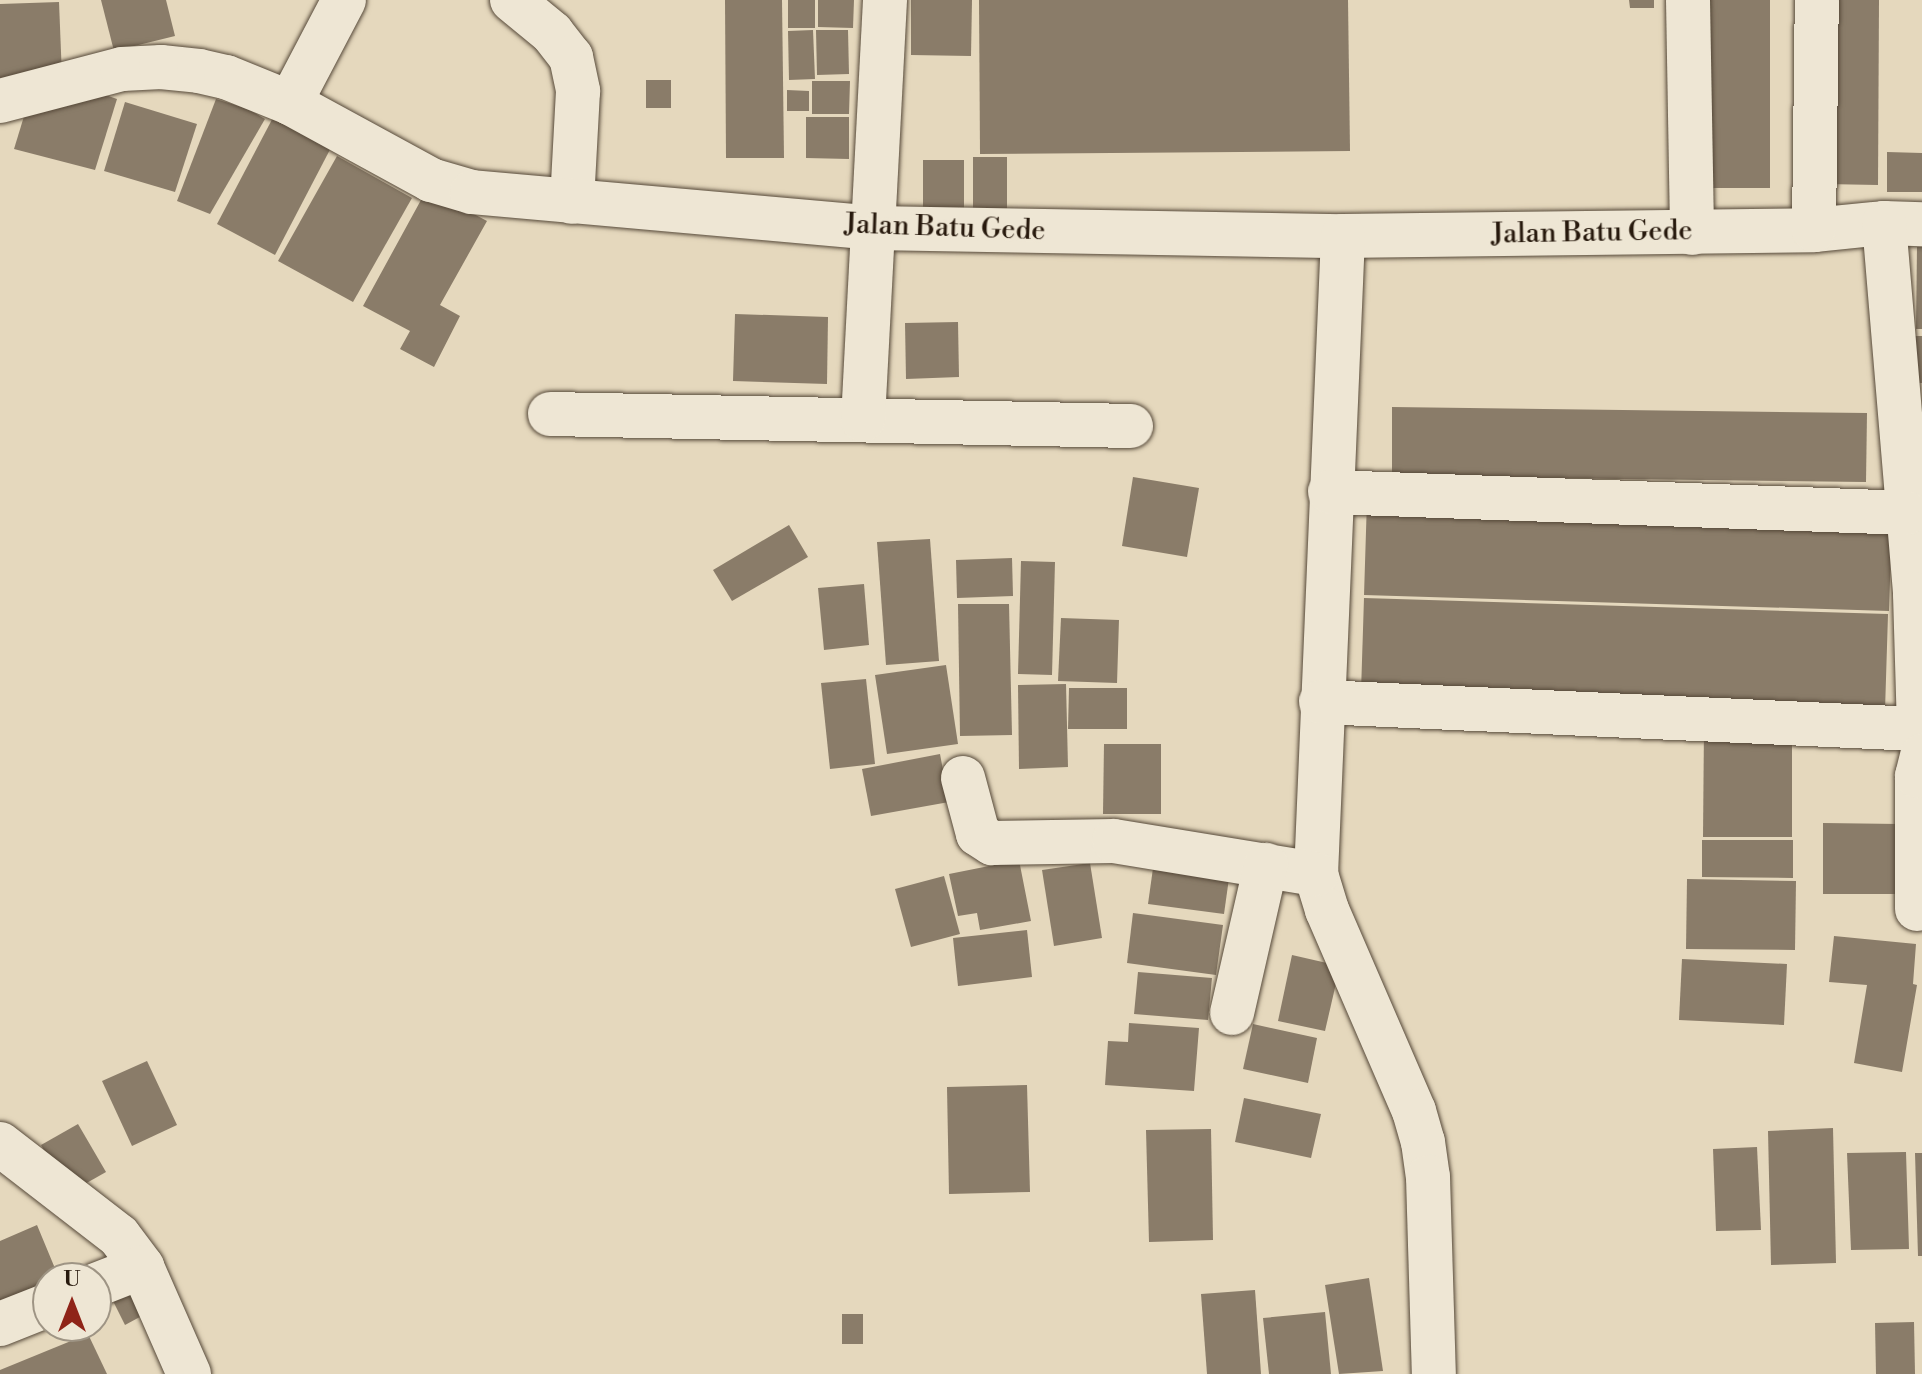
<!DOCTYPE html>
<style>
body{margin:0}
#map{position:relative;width:1922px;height:1374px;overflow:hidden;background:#e5d8bd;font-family:"Libre Bodoni",serif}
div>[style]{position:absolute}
.building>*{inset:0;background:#8a7c69}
.roads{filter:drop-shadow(0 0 2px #564939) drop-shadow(0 0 2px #564939)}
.minor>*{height:44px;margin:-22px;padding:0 22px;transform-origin:22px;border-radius:22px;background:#eee6d4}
span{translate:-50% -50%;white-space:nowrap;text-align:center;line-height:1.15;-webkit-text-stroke:6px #eee6d4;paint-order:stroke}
.street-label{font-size:28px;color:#27190d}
.north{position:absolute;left:32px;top:1262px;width:80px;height:80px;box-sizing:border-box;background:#eee6d4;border:2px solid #9e9484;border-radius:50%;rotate:0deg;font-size:22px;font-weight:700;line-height:32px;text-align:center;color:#27190d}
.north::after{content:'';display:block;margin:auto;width:28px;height:36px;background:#8f2418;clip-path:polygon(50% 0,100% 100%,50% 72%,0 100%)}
</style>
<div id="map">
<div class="building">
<i style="clip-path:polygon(101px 0,166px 0,175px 36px,114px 51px)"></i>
<i style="clip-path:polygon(725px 0,782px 0,784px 158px,726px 158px)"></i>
<i style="clip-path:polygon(788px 0,815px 0,815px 28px,788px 28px)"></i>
<i style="clip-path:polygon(818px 0,854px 0,853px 28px,818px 27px)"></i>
<i style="clip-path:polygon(911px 0,972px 0,971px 56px,911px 55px)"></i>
<i style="clip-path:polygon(979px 0,1348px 0,1350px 151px,980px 154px)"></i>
<i style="clip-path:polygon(1629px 0,1654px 0,1654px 8px,1630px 8px)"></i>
<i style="clip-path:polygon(1698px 0,1770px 0,1770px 188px,1698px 188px)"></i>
<i style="clip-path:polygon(1826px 0,1879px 0,1878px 185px,1825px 184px)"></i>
<i style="clip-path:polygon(59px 2px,62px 77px,0 80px,0 4px)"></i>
<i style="clip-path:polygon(813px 30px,815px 79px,789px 80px,788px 31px)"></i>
<i style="clip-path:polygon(816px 30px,848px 30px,849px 74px,817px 75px)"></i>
<i style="clip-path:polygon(646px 80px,671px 80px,671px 108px,646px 108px)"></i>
<i style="clip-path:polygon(812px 81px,850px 81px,849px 114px,812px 114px)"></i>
<i style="clip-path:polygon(787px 90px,809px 91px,809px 111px,787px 111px)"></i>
<i style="clip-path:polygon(94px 91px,117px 99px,95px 170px,14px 149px,25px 113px)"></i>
<i style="clip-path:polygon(216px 99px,248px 109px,265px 119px,210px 214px,177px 201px)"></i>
<i style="clip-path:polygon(125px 102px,197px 124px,175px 192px,104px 171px)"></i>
<i style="clip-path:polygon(277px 110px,335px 140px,275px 255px,217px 224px)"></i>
<i style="clip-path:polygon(806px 117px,849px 117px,849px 159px,806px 158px)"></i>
<i style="clip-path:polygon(1887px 152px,1922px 153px,1922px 192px,1887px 192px)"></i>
<i style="clip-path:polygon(337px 156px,412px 198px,353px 302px,278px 261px)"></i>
<i style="clip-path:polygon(973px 157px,1007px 157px,1007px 210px,973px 210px)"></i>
<i style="clip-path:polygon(923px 160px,964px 160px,964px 210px,923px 210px)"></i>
<i style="clip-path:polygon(427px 189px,487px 221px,440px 305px,460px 316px,434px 367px,400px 349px,410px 331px,363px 306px)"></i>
<i style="clip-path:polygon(1917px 247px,1922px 247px,1922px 329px,1916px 329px)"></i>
<i style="clip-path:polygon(735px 314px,828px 317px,827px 384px,733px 381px)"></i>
<i style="clip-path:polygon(958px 322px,959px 377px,906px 379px,905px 323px)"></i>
<i style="clip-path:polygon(1910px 336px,1922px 336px,1922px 383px,1911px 383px)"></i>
<i style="clip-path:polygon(1392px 407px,1867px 413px,1866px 482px,1392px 476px)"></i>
<i style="clip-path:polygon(1133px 477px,1199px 488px,1187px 557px,1122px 546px)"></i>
<i style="clip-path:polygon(1367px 499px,1892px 517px,1889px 611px,1364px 595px)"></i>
<i style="clip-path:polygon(789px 525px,808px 557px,732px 601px,713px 570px)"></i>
<i style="clip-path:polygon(930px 539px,939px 661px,886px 665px,877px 542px)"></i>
<i style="clip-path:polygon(1012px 558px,1013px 596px,957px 598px,956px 560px)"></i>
<i style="clip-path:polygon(1021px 561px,1055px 562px,1052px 675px,1018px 674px)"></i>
<i style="clip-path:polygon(864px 584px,869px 645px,824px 650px,818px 588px)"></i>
<i style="clip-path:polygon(1364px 598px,1888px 614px,1885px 710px,1361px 692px)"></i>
<i style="clip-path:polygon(958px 604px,1009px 604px,1012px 735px,960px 736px)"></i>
<i style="clip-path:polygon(1061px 618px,1119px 620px,1117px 683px,1058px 681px)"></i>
<i style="clip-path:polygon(946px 665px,958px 744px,887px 754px,875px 675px)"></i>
<i style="clip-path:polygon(866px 679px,875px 764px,830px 769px,821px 683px)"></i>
<i style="clip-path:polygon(1066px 684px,1068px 767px,1019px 769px,1018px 685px)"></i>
<i style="clip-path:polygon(1069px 688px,1127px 688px,1127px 729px,1068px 729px)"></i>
<i style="clip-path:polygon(1704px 726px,1792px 726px,1792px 837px,1703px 837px)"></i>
<i style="clip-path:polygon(1104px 744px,1161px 744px,1161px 814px,1103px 814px)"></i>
<i style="clip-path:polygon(940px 754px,949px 802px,871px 816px,862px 769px)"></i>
<i style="clip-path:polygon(1823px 823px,1899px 824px,1898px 894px,1823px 894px)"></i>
<i style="clip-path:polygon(1702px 840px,1793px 840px,1793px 878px,1702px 877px)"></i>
<i style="clip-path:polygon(1019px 860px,1031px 921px,980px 930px,977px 913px,958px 916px,949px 874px)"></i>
<i style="clip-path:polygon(1154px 861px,1230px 871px,1224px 914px,1148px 904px)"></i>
<i style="clip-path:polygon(1090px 863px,1102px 938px,1054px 946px,1042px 870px)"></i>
<i style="clip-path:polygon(944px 876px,960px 934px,911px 947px,895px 889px)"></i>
<i style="clip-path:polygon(1687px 879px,1796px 881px,1795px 950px,1686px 949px)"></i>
<i style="clip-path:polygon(1133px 913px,1223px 925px,1216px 975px,1127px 963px)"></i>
<i style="clip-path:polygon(1027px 930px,1032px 977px,958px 986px,953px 938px)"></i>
<i style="clip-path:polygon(1834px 936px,1916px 944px,1913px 984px,1917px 985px,1902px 1072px,1854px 1063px,1867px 985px,1829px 982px)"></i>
<i style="clip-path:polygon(1292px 955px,1340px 966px,1325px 1031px,1278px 1021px)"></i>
<i style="clip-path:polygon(1682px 959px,1787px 964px,1784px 1025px,1679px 1020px)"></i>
<i style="clip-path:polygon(1138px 972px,1212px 978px,1208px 1020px,1134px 1014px)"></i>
<i style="clip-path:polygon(1129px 1023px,1199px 1028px,1194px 1091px,1105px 1085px,1108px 1041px,1128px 1042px)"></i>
<i style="clip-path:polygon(1253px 1024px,1317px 1038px,1308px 1083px,1243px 1069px)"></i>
<i style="clip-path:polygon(147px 1061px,177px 1125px,132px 1146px,102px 1081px)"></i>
<i style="clip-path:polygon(1027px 1085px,1030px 1192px,949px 1194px,947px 1087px)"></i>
<i style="clip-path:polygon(1244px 1098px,1321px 1114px,1311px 1158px,1235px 1142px)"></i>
<i style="clip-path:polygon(78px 1124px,106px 1172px,69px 1193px,41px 1145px)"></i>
<i style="clip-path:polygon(1833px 1128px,1836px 1263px,1771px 1265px,1768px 1131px)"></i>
<i style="clip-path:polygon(1211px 1129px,1213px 1240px,1149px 1242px,1146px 1130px)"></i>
<i style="clip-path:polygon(1757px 1147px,1761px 1230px,1716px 1231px,1713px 1149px)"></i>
<i style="clip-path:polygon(1906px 1152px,1909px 1249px,1851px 1250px,1847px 1153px)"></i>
<i style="clip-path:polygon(1915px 1153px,1922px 1153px,1922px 1256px,1918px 1256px)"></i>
<i style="clip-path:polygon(37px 1225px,59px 1278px,48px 1278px,48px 1291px,0 1311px,0 1241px)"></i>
<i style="clip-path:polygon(131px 1278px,149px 1312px,125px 1325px,107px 1289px)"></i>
<i style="clip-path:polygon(1369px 1278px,1383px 1371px,1339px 1374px,1325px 1285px)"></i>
<i style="clip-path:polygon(1255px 1290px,1261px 1374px,1207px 1374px,1201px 1294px)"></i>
<i style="clip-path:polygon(1325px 1312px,1331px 1374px,1269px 1374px,1263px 1318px)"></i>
<i style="clip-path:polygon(842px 1314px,863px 1314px,863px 1344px,842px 1344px)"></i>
<i style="clip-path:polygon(1914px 1322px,1915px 1374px,1876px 1374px,1875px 1323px)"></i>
<i style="clip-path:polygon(88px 1334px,107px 1374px,0 1374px,0 1370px)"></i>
</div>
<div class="roads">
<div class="minor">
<i style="left:512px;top:0;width:52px;rotate:39.5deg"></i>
<i style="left:552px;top:33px;width:31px;rotate:52deg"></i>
<i style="left:571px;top:57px;width:35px;rotate:78deg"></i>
<i style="left:578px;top:91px;width:111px;rotate:93.1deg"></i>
<i style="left:1688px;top:0;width:233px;rotate:89deg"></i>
<i style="left:0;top:101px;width:126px;rotate:-14.7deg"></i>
<i style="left:122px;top:69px;width:39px;rotate:-3deg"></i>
<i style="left:161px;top:67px;width:38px;rotate:6deg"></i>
<i style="left:199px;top:71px;width:28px;rotate:13deg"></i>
<i style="left:226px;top:77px;width:69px;rotate:22.1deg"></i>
<i style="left:290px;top:103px;width:161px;rotate:28.6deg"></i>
<i style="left:431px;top:180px;width:43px;rotate:16.3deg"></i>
<i style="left:472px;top:192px;width:403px;rotate:5.1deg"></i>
<i style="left:873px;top:228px;width:470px;rotate:1deg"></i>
<i style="left:1343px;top:236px;width:471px;rotate:-0.7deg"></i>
<i style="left:1814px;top:230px;width:70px;rotate:-5.7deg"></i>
<i style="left:1884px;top:223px;width:38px;rotate:2deg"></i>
<i style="left:290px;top:103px;width:116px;rotate:-62.3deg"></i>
<i style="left:1884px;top:223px;width:372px;rotate:85.2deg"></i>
<i style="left:1915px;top:594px;width:135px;rotate:88.3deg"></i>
<i style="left:1919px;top:729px;width:9px;rotate:69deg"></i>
<i style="left:1814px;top:230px;width:230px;rotate:-89.3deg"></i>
<i style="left:1343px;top:236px;width:639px;rotate:92.42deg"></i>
<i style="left:1316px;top:874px;width:38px;rotate:73deg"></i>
<i style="left:1327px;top:910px;width:219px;rotate:66.6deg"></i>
<i style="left:1414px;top:1111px;width:32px;rotate:74deg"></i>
<i style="left:1423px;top:1142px;width:35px;rotate:82deg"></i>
<i style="left:1428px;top:1177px;width:197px;rotate:88.3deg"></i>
<i style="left:550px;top:414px;width:581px;rotate:1.18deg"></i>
<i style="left:863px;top:420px;width:421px;rotate:-87deg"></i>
<i style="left:1330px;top:492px;width:577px;rotate:2.08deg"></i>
<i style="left:1321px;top:702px;width:599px;rotate:2.59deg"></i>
<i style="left:963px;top:778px;width:58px;rotate:75deg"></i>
<i style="left:978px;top:834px;width:17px;rotate:33deg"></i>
<i style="left:992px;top:843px;width:122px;rotate:-0.9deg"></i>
<i style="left:1114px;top:841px;width:205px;rotate:9.3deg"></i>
<i style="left:1917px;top:909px;width:133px;rotate:-90deg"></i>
<i style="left:1917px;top:776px;width:21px;rotate:-76deg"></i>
<i style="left:1232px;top:1013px;width:152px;rotate:-77.1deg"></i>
<i style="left:0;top:1144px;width:150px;rotate:37.7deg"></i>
<i style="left:119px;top:1236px;width:39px;rotate:53deg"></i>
<i style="left:142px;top:1267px;width:117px;rotate:66.3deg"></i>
<i style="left:96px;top:1285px;width:49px;rotate:-21.4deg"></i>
<i style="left:0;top:1324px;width:52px;rotate:-21.6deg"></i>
</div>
</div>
<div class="street-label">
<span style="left:945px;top:228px;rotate:2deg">Jalan Batu Gede</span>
<span style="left:1592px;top:233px;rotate:-1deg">Jalan Batu Gede</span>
</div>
<div class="north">U</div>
</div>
